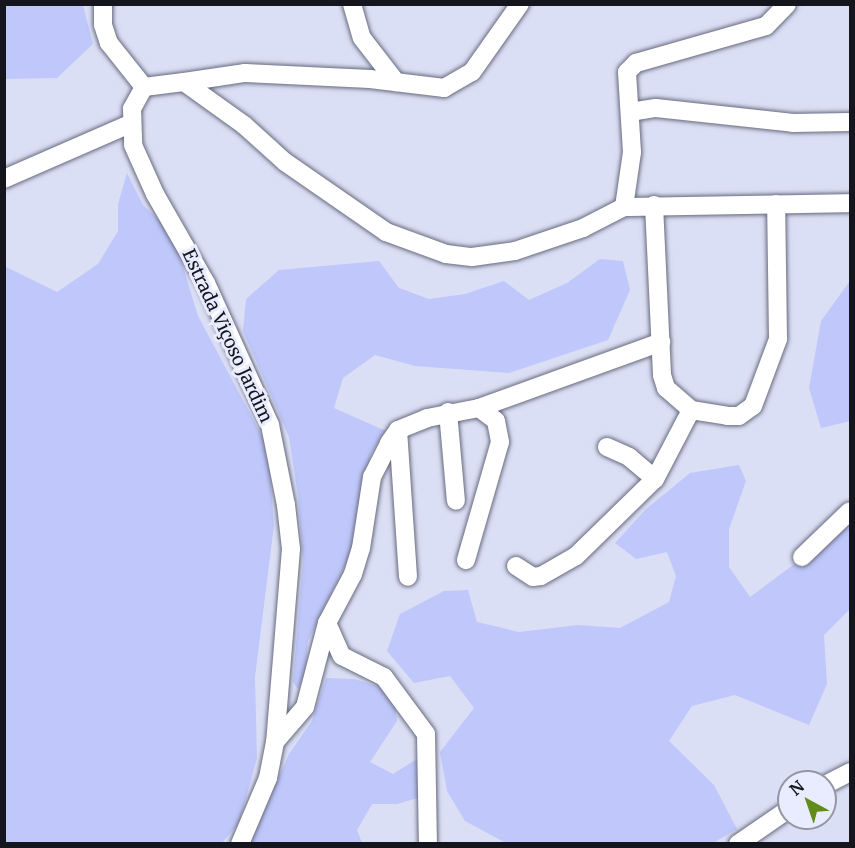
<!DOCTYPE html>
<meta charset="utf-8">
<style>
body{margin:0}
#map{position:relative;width:855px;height:848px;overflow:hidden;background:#dbdff5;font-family:Merriweather,serif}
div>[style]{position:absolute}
.green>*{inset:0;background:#bfc7fb}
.roads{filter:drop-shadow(0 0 2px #686b7f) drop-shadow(0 0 2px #686b7f)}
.minor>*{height:18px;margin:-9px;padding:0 9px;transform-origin:9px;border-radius:9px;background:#fff}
span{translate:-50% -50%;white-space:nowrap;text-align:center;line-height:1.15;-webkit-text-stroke:6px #e9ecfe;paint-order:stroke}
.street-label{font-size:18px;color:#15161d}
.frame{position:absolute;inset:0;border:6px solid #15161d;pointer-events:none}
.north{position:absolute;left:777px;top:770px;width:60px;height:60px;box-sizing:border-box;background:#e9ecfe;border:2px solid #9496a4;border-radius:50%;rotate:320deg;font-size:16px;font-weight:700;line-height:24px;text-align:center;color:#15161d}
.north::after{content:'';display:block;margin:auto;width:21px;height:27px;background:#628b19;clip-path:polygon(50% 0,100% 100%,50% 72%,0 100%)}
</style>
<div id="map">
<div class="green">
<i style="clip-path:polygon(4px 5px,83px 5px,93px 44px,57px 78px,5px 79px)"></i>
<i style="clip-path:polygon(127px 173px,143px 205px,173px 234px,198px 316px,268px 447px,274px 525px,255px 677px,257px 758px,239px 823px,222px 843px,5px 843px,4px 266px,57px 292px,98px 264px,118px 231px,118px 204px)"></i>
<i style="clip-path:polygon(600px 259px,623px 261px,630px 290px,608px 340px,509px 373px,415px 366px,375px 355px,343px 378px,334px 408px,386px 431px,371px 453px,353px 550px,308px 641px,305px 678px,298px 689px,293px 682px,303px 561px,298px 496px,289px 437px,243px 331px,246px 299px,279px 270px,379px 261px,399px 288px,429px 299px,465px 294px,504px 281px,529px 300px,567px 283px)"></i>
<i style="clip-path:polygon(850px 281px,850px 421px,821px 428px,809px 388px,821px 321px)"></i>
<i style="clip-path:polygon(739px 465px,746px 481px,729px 529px,729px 567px,750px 597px,850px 523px,850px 609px,824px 635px,827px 684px,809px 725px,735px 695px,692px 706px,669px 741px,714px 785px,737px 829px,713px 843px,506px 843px,465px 821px,447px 791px,440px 752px,474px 708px,450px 676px,414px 683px,387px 651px,400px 614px,444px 591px,468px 590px,477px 622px,519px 632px,578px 625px,620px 628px,669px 602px,676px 576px,667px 552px,636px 559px,615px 543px,646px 509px,690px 473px)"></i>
<i style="clip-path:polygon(326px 678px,354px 679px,393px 691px,397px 721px,370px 762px,393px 774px,417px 759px,421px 797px,397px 804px,372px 804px,357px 830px,362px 843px,249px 844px,289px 754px,312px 721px)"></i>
</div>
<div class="roads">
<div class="minor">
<i style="left:103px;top:4px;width:21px;rotate:90deg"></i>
<i style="left:103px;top:25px;width:19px;rotate:72deg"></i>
<i style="left:109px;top:43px;width:56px;rotate:51.5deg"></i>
<i style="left:352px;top:4px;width:35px;rotate:74deg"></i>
<i style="left:362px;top:38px;width:56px;rotate:52.3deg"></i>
<i style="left:184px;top:82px;width:62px;rotate:-8.4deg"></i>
<i style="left:245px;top:73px;width:125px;rotate:2.7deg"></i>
<i style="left:370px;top:79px;width:75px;rotate:6.9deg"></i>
<i style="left:444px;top:88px;width:32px;rotate:-30deg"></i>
<i style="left:472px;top:72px;width:83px;rotate:-54.8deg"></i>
<i style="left:144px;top:87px;width:25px;rotate:119deg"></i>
<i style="left:132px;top:109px;width:36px;rotate:88deg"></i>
<i style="left:133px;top:145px;width:54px;rotate:65.8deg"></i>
<i style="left:155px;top:194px;width:103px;rotate:60.2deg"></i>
<i style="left:206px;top:283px;width:156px;rotate:65.7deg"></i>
<i style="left:270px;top:425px;width:82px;rotate:78.7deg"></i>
<i style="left:286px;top:505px;width:44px;rotate:83.5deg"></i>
<i style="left:291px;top:549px;width:194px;rotate:94.7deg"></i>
<i style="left:275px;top:742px;width:37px;rotate:101deg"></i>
<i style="left:268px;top:778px;width:72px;rotate:113deg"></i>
<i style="left:144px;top:87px;width:40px;rotate:-7.1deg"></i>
<i style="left:184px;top:82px;width:74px;rotate:35.6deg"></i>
<i style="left:244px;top:125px;width:55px;rotate:42.1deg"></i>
<i style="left:285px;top:162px;width:123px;rotate:34.7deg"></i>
<i style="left:386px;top:232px;width:64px;rotate:20.1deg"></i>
<i style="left:446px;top:254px;width:26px;rotate:7deg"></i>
<i style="left:472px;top:257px;width:43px;rotate:-7.9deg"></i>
<i style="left:515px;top:251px;width:72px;rotate:-18.7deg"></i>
<i style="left:583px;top:228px;width:46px;rotate:-27.1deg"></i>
<i style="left:624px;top:207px;width:226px;rotate:-1deg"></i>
<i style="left:630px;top:112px;width:26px;rotate:-9deg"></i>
<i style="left:656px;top:108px;width:138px;rotate:6.2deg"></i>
<i style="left:793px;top:123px;width:57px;rotate:-1deg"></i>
<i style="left:4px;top:179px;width:137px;rotate:-23.6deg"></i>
<i style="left:654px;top:205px;width:170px;rotate:87.3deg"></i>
<i style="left:662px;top:375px;width:14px;rotate:73deg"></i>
<i style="left:666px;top:388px;width:33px;rotate:41deg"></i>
<i style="left:691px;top:410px;width:36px;rotate:9deg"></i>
<i style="left:727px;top:416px;width:12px"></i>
<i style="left:739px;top:416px;width:17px;rotate:-36deg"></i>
<i style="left:753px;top:406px;width:72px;rotate:-69.5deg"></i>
<i style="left:778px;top:339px;width:135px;rotate:-90.8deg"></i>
<i style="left:624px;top:207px;width:56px;rotate:-81.7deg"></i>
<i style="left:632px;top:152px;width:80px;rotate:-93.6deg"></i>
<i style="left:627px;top:72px;width:13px;rotate:-45deg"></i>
<i style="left:636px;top:63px;width:135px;rotate:-15.9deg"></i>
<i style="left:766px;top:26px;width:30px;rotate:-46deg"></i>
<i style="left:479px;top:408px;width:194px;rotate:-19.9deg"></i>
<i style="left:448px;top:412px;width:89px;rotate:84.9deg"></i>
<i style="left:398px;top:430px;width:147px;rotate:86.1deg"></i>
<i style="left:607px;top:447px;width:24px;rotate:24deg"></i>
<i style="left:629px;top:457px;width:34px;rotate:40deg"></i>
<i style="left:802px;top:557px;width:66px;rotate:-43.8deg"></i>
<i style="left:516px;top:566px;width:20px;rotate:33deg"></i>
<i style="left:533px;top:577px;width:8px;rotate:-7deg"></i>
<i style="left:541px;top:576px;width:40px;rotate:-29.7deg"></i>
<i style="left:576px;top:556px;width:110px;rotate:-44.3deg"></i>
<i style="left:655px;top:479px;width:78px;rotate:-62.4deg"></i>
<i style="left:327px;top:623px;width:36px;rotate:66deg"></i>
<i style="left:342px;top:656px;width:47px;rotate:26.6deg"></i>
<i style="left:384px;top:677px;width:71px;rotate:53.6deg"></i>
<i style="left:426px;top:734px;width:110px;rotate:89deg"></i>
<i style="left:275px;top:742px;width:46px;rotate:-49.4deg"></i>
<i style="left:305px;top:707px;width:87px;rotate:-75.3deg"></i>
<i style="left:327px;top:623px;width:55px;rotate:-62deg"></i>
<i style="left:353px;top:574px;width:27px;rotate:-73deg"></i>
<i style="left:361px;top:548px;width:72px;rotate:-81.2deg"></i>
<i style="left:372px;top:477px;width:38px;rotate:-63deg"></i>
<i style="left:389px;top:443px;width:16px;rotate:-55deg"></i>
<i style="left:398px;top:430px;width:31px;rotate:-22deg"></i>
<i style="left:427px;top:418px;width:53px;rotate:-10.9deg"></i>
<i style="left:479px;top:408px;width:21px;rotate:37deg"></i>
<i style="left:496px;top:421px;width:21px;rotate:79deg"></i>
<i style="left:500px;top:442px;width:123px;rotate:106.1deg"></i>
<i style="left:825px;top:785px;width:28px;rotate:-27deg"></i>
<i style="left:738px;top:844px;width:62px;rotate:-34.5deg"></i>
</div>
</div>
<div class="street-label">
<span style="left:227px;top:336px;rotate:65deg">Estrada Viçoso Jardim</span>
</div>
<div class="frame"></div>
<div class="north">N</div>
</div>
